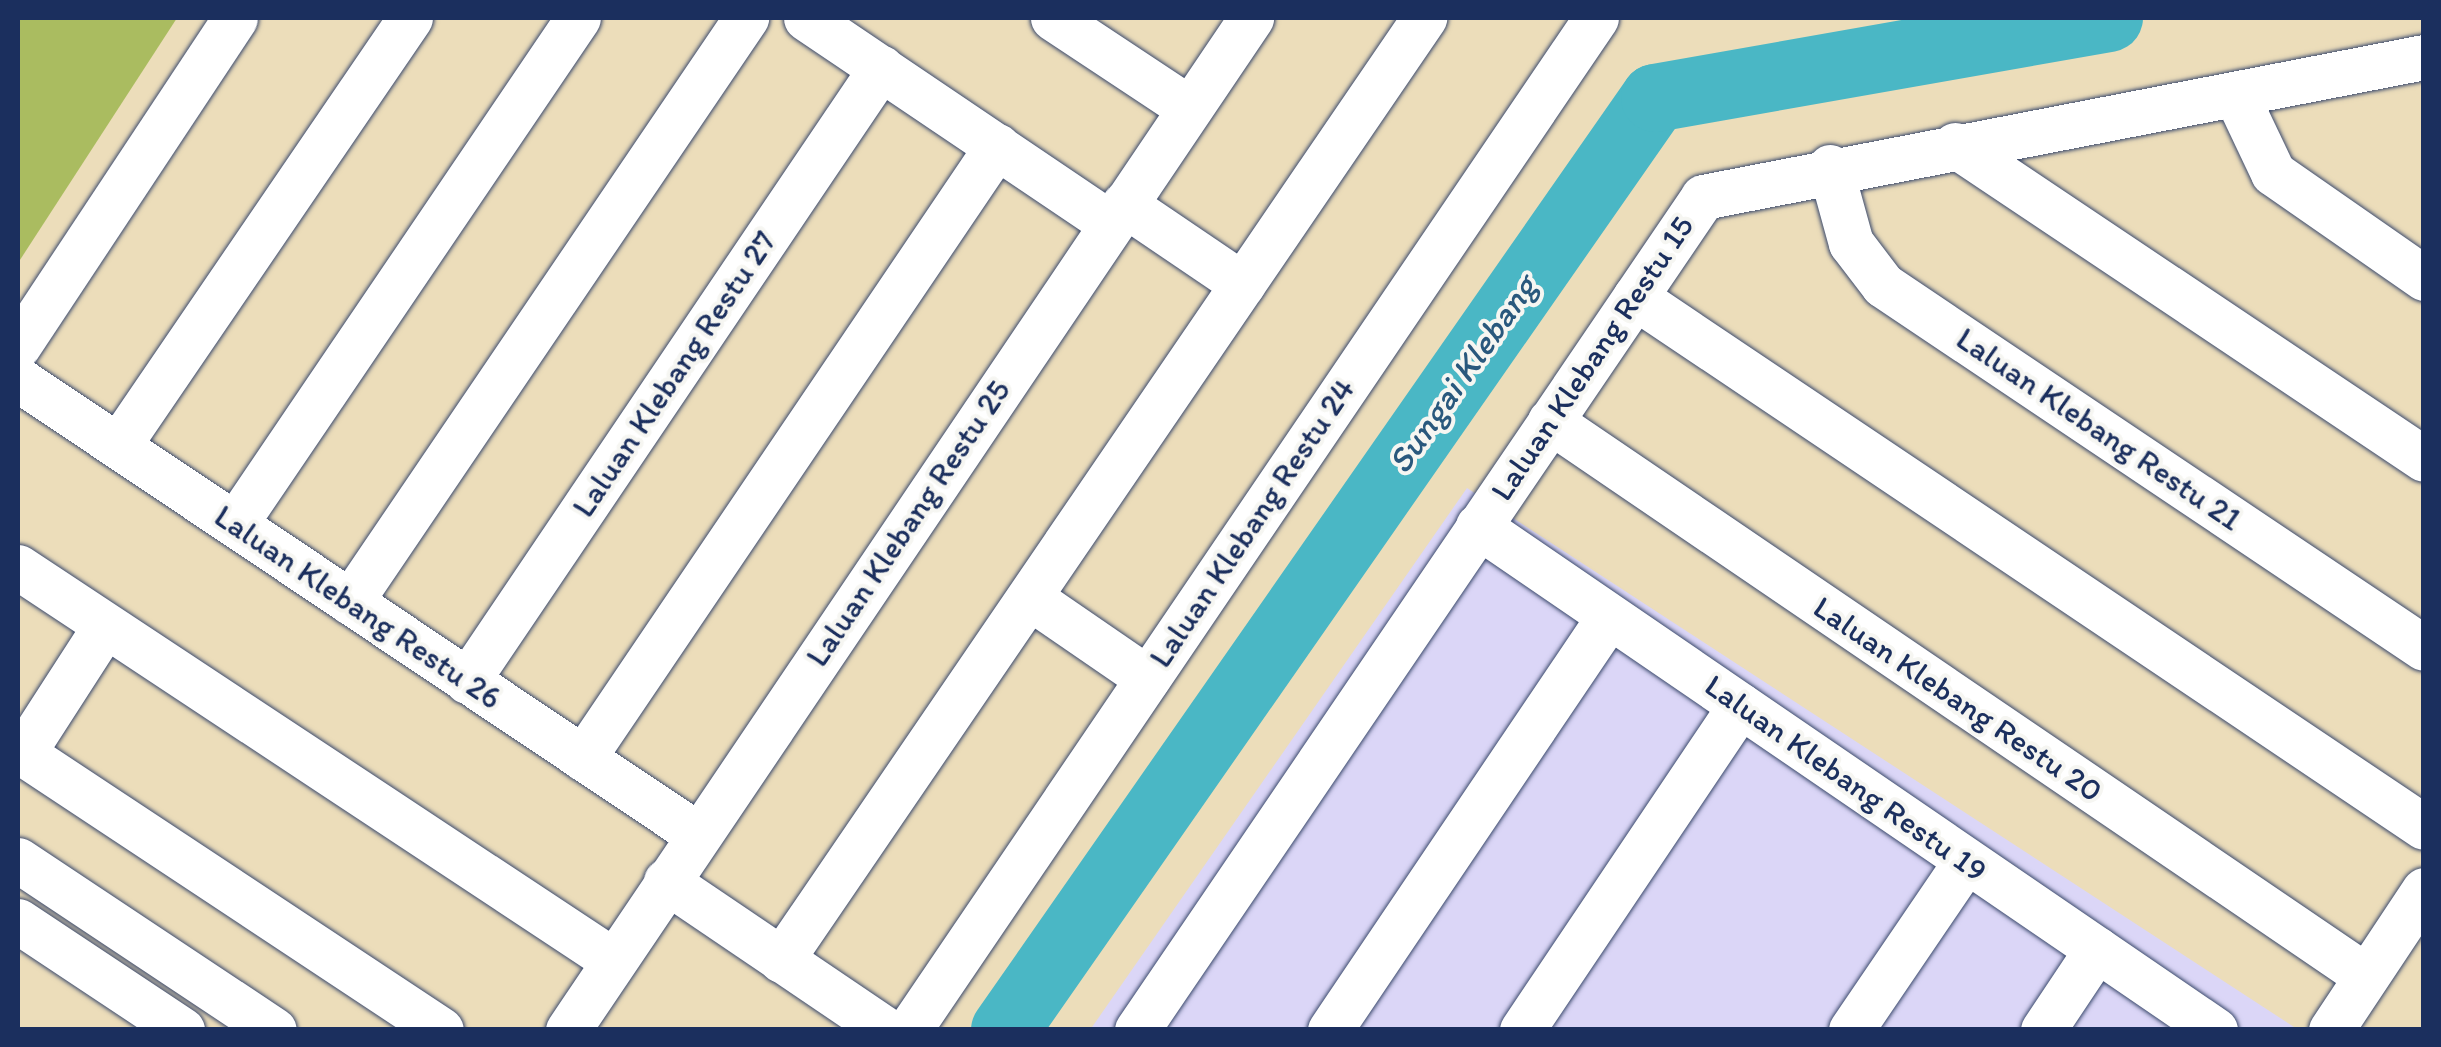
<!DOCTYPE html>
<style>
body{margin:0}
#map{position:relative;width:2441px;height:1047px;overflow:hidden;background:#ecddba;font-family:Itim,sans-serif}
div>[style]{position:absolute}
.built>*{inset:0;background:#dbd6f7}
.green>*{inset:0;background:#aabc60}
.river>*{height:68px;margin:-34px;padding:0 34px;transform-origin:34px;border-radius:34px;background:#4ab7c5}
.roads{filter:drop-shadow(0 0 2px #3a496c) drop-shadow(0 0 2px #3a496c)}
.minor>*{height:45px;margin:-22.5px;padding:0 22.5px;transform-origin:22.5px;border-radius:22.5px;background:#fff}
span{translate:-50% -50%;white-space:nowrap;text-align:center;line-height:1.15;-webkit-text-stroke:8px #f6f6f2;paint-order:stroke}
.street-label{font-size:32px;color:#1b2f5e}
.water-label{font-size:35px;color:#29587d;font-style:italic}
.frame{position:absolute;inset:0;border:20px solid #1b2f5e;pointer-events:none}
</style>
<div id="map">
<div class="built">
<i style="clip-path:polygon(1467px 488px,2294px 1027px,1090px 1030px)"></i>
</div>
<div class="green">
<i style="clip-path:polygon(18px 18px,177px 18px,18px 263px)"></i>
</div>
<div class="river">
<i style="left:1005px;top:1030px;width:1136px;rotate:-55.11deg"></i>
<i style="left:1655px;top:98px;width:461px;rotate:-10deg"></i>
</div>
<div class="roads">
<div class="minor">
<i style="left:806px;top:18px;width:368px;rotate:34deg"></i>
<i style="left:1053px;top:18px;width:163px;rotate:33.5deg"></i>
<i style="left:2236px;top:95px;width:86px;rotate:64.6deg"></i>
<i style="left:2273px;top:173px;width:184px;rotate:34.8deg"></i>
<i style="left:1955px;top:145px;width:564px;rotate:33.8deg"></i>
<i style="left:1830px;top:167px;width:79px;rotate:74.6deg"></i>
<i style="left:1851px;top:243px;width:53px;rotate:52.7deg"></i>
<i style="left:1883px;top:285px;width:651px;rotate:33.86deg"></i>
<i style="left:1124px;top:204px;width:143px;rotate:34.1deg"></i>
<i style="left:1635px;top:297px;width:950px;rotate:33.89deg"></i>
<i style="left:18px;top:346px;width:393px;rotate:-56.5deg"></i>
<i style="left:18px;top:379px;width:817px;rotate:33.83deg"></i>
<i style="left:1550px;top:421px;width:987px;rotate:34.22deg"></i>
<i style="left:118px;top:446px;width:518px;rotate:-55.7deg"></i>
<i style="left:235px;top:524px;width:611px;rotate:-55.87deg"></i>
<i style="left:1478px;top:526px;width:893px;rotate:34.37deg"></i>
<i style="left:18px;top:567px;width:714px;rotate:33.47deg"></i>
<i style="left:1032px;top:599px;width:140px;rotate:34.5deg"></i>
<i style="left:350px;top:602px;width:706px;rotate:-55.86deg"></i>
<i style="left:467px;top:681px;width:740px;rotate:-55.97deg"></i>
<i style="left:18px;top:750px;width:507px;rotate:33.5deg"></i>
<i style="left:23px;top:753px;width:151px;rotate:-57.2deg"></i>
<i style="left:583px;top:758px;width:739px;rotate:-55.92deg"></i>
<i style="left:18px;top:860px;width:307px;rotate:33.6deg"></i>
<i style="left:666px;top:881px;width:266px;rotate:34.1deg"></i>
<i style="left:18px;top:921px;width:197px;rotate:33.6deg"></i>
<i style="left:781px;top:960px;width:1141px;rotate:-55.68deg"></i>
<i style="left:568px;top:1030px;width:1221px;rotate:-55.98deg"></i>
<i style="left:909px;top:1030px;width:1223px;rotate:-55.83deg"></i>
<i style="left:1137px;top:1030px;width:1007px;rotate:-55.8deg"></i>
<i style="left:1703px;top:197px;width:734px;rotate:-10.99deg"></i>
<i style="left:1330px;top:1030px;width:499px;rotate:-56deg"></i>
<i style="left:1522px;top:1030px;width:391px;rotate:-56.1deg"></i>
<i style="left:1851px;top:1030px;width:204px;rotate:-55.8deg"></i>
<i style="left:2043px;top:1030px;width:97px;rotate:-56.3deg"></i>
<i style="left:2331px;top:1030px;width:168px;rotate:-56.4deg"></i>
</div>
</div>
<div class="street-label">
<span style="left:1592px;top:358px;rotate:-56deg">Laluan Klebang Restu 15</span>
<span style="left:674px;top:374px;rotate:-56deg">Laluan Klebang Restu 27</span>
<span style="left:2099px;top:429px;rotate:34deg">Laluan Klebang Restu 21</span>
<span style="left:908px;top:523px;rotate:-56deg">Laluan Klebang Restu 25</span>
<span style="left:1252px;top:523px;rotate:-56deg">Laluan Klebang Restu 24</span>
<span style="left:358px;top:607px;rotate:34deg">Laluan Klebang Restu 26</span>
<span style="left:1958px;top:699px;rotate:34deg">Laluan Klebang Restu 20</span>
<span style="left:1846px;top:778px;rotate:35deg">Laluan Klebang Restu 19</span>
</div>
<div class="water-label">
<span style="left:1462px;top:374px;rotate:-55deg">Sungai Klebang</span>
</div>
<div class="frame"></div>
</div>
